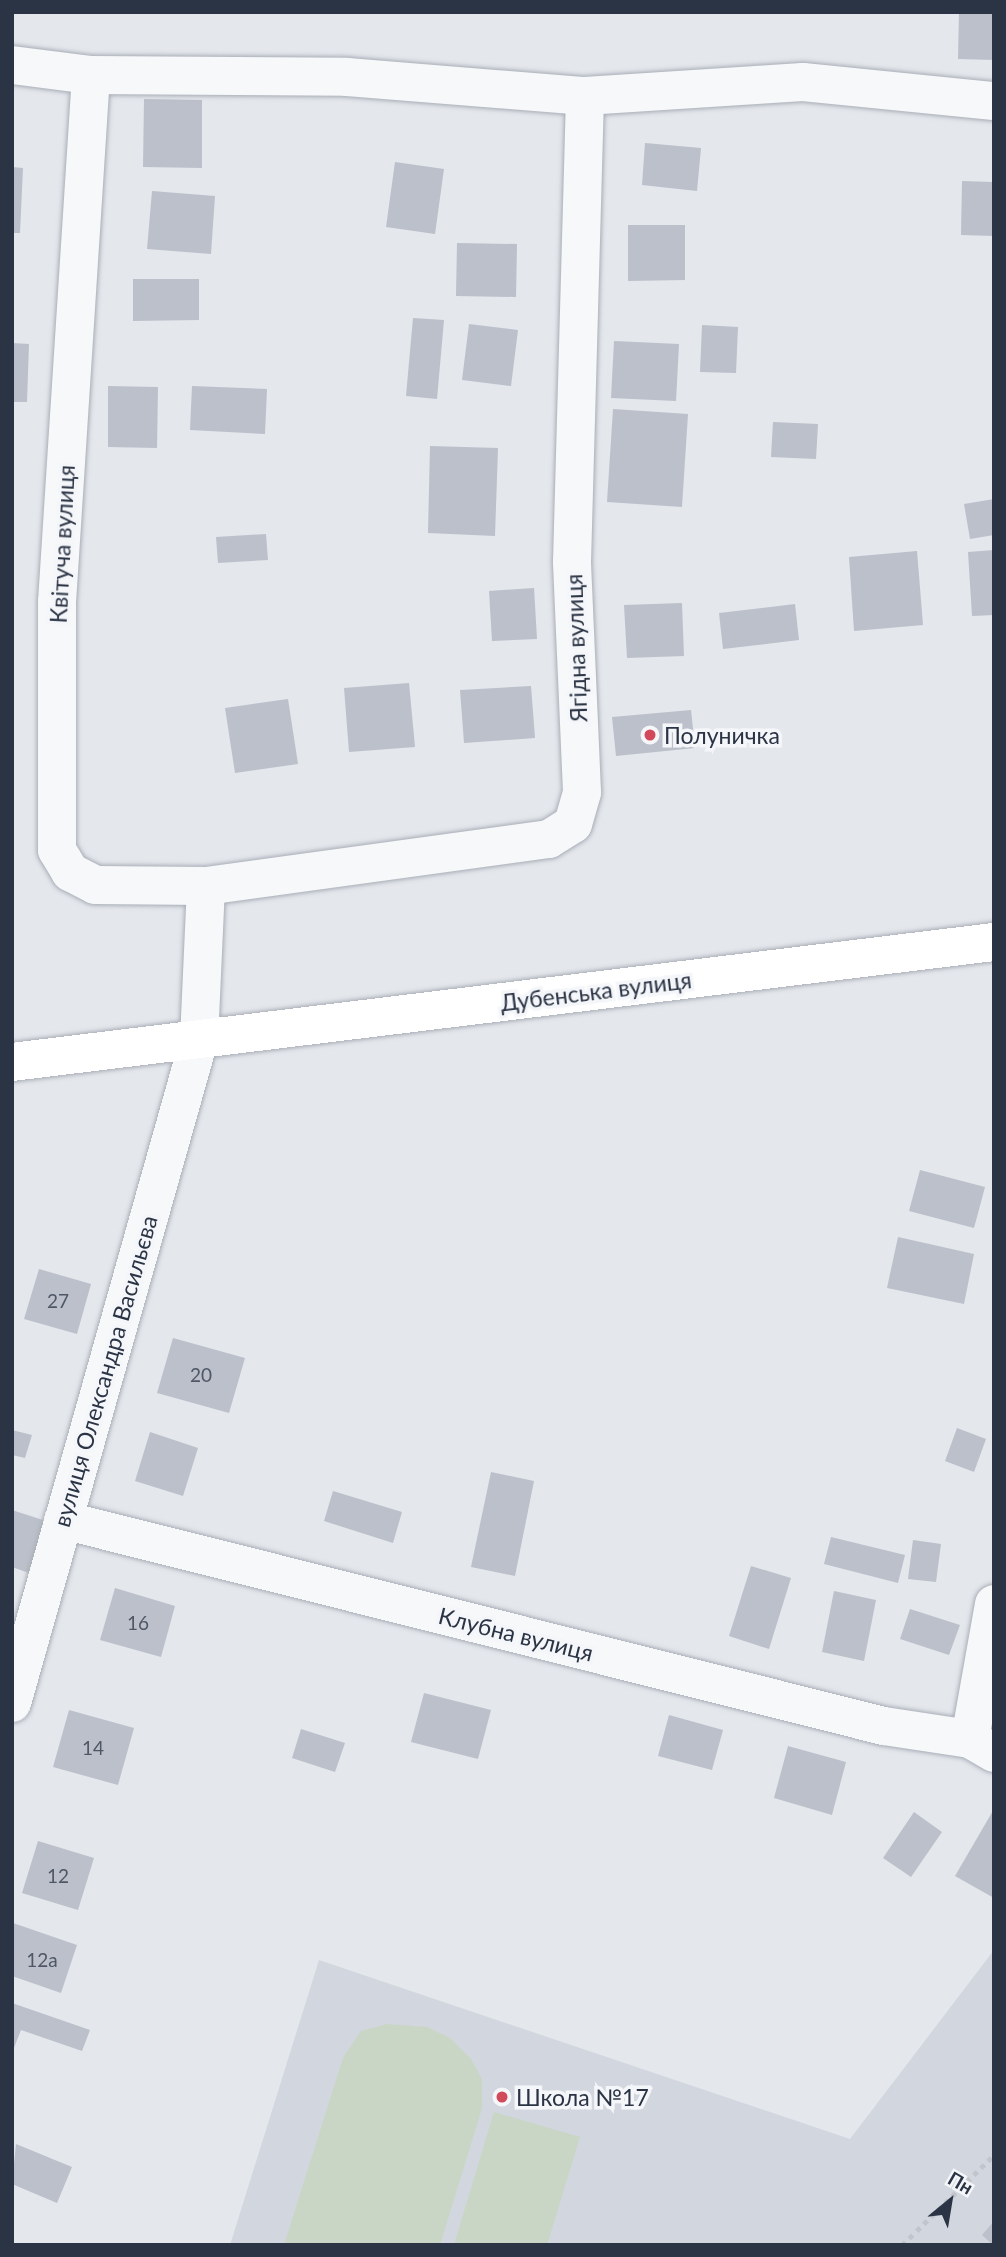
<!DOCTYPE html>
<meta charset="utf-8">
<style>
body{margin:0}
#map{position:relative;width:1006px;height:2257px;overflow:hidden;background:#e4e7ec;font-family:Lato,sans-serif}
div>[style]{position:absolute}
.built>*{inset:0;background:#d2d6de}
.green>*{inset:0;background:#c9d6c5}
.building>*{inset:0;background:#bbc0ca}
.path>*{height:4.5px;margin-top:-2.25px;transform-origin:0;background:repeating-linear-gradient(90deg,#c2c5cb 0 5px,transparent 0 10px)}
.roads{filter:drop-shadow(0 0 2px #a9aeb7) drop-shadow(0 0 2px #a9aeb7)}
.minor>*{height:38px;margin:-19px;padding:0 19px;transform-origin:19px;border-radius:19px;background:#f7f8fa}
.major>*{height:38px;margin:-19px;padding:0 19px;transform-origin:19px;border-radius:19px;background:#fff}
.dots>*{width:19px;height:19px;translate:-50% -50%;box-sizing:border-box;border:4px solid #f4f6f9;border-radius:50%}
span{translate:-50% -50%;white-space:nowrap;text-align:center;line-height:1.15;-webkit-text-stroke:7px #f4f6f9;paint-order:stroke}
.number-label{font-size:19px;color:#4f5766}
.number-label span{-webkit-text-stroke-width:0}
.street-label{font-size:23px;color:#2b3445}
.poi-label{font-size:23px;color:#2b3445}
.left{translate:0 -50%;text-align:left}
.frame{position:absolute;inset:0;border:14px solid #2b3445;pointer-events:none}
.north{position:absolute;left:915px;top:2166px;width:70px;height:70px;-webkit-text-stroke:5px #f4f6f9;paint-order:stroke;rotate:30deg;font-size:19px;font-weight:700;line-height:28px;text-align:center;color:#2b3445}
.north::after{content:'';display:block;margin:auto;width:24px;height:32px;background:#2b3445;clip-path:polygon(50% 0,100% 100%,50% 72%,0 100%)}
</style>
<div id="map">
<div class="built">
<i style="clip-path:polygon(994px 1950px,994px 2245px,230px 2245px,319px 1960px,850px 2139px)"></i>
</div>
<div class="green">
<i style="clip-path:polygon(387px 2024px,427px 2027px,450px 2038px,471px 2059px,482px 2079px,482px 2108px,440px 2245px,284px 2245px,343px 2058px,361px 2031px)"></i>
<i style="clip-path:polygon(494px 2112px,580px 2137px,547px 2245px,454px 2245px)"></i>
</div>
<div class="building">
<i style="clip-path:polygon(959px 12px,994px 12px,994px 60px,958px 59px)"></i>
<i style="clip-path:polygon(144px 99px,202px 100px,202px 168px,143px 167px)"></i>
<i style="clip-path:polygon(645px 143px,701px 148px,697px 191px,642px 185px)"></i>
<i style="clip-path:polygon(395px 162px,444px 169px,435px 234px,386px 227px)"></i>
<i style="clip-path:polygon(12px 167px,23px 168px,20px 233px,12px 233px)"></i>
<i style="clip-path:polygon(962px 181px,994px 182px,994px 236px,961px 235px)"></i>
<i style="clip-path:polygon(152px 191px,215px 196px,211px 254px,147px 249px)"></i>
<i style="clip-path:polygon(628px 225px,685px 225px,685px 280px,628px 281px)"></i>
<i style="clip-path:polygon(457px 243px,517px 244px,516px 297px,456px 296px)"></i>
<i style="clip-path:polygon(133px 279px,199px 279px,199px 320px,133px 321px)"></i>
<i style="clip-path:polygon(413px 318px,444px 320px,437px 399px,406px 396px)"></i>
<i style="clip-path:polygon(469px 324px,518px 330px,511px 386px,462px 380px)"></i>
<i style="clip-path:polygon(702px 325px,738px 327px,736px 373px,700px 372px)"></i>
<i style="clip-path:polygon(614px 341px,679px 344px,676px 401px,611px 398px)"></i>
<i style="clip-path:polygon(12px 343px,29px 344px,27px 402px,12px 402px)"></i>
<i style="clip-path:polygon(108px 386px,158px 387px,157px 448px,108px 447px)"></i>
<i style="clip-path:polygon(192px 386px,267px 389px,265px 434px,190px 430px)"></i>
<i style="clip-path:polygon(613px 409px,688px 414px,682px 507px,607px 502px)"></i>
<i style="clip-path:polygon(773px 422px,818px 424px,816px 459px,771px 457px)"></i>
<i style="clip-path:polygon(430px 446px,498px 448px,495px 536px,428px 533px)"></i>
<i style="clip-path:polygon(994px 499px,994px 535px,970px 539px,964px 504px)"></i>
<i style="clip-path:polygon(266px 534px,268px 560px,218px 563px,216px 537px)"></i>
<i style="clip-path:polygon(994px 550px,994px 615px,972px 616px,968px 552px)"></i>
<i style="clip-path:polygon(917px 551px,923px 625px,854px 631px,849px 557px)"></i>
<i style="clip-path:polygon(534px 588px,537px 639px,492px 641px,489px 591px)"></i>
<i style="clip-path:polygon(682px 603px,684px 656px,627px 658px,624px 605px)"></i>
<i style="clip-path:polygon(795px 604px,799px 640px,723px 649px,719px 613px)"></i>
<i style="clip-path:polygon(409px 683px,415px 747px,349px 752px,344px 688px)"></i>
<i style="clip-path:polygon(531px 686px,535px 738px,464px 743px,460px 690px)"></i>
<i style="clip-path:polygon(288px 699px,298px 764px,235px 773px,225px 708px)"></i>
<i style="clip-path:polygon(691px 710px,695px 748px,616px 756px,612px 717px)"></i>
<i style="clip-path:polygon(920px 1170px,985px 1187px,974px 1228px,909px 1211px)"></i>
<i style="clip-path:polygon(898px 1237px,974px 1254px,964px 1304px,887px 1288px)"></i>
<i style="clip-path:polygon(39px 1269px,91px 1284px,77px 1334px,24px 1319px)"></i>
<i style="clip-path:polygon(173px 1338px,245px 1358px,229px 1413px,157px 1393px)"></i>
<i style="clip-path:polygon(957px 1428px,986px 1439px,974px 1472px,945px 1461px)"></i>
<i style="clip-path:polygon(12px 1430px,32px 1435px,25px 1458px,12px 1455px)"></i>
<i style="clip-path:polygon(150px 1432px,198px 1448px,183px 1496px,135px 1481px)"></i>
<i style="clip-path:polygon(491px 1472px,534px 1481px,515px 1576px,471px 1567px)"></i>
<i style="clip-path:polygon(333px 1491px,402px 1512px,393px 1543px,324px 1521px)"></i>
<i style="clip-path:polygon(12px 1510px,46px 1521px,29px 1573px,12px 1567px)"></i>
<i style="clip-path:polygon(831px 1537px,905px 1555px,898px 1583px,824px 1564px)"></i>
<i style="clip-path:polygon(913px 1540px,941px 1544px,936px 1582px,908px 1579px)"></i>
<i style="clip-path:polygon(751px 1566px,791px 1578px,769px 1649px,729px 1636px)"></i>
<i style="clip-path:polygon(115px 1588px,175px 1606px,161px 1657px,100px 1640px)"></i>
<i style="clip-path:polygon(834px 1591px,876px 1600px,864px 1661px,822px 1652px)"></i>
<i style="clip-path:polygon(910px 1609px,960px 1625px,949px 1655px,900px 1639px)"></i>
<i style="clip-path:polygon(424px 1693px,491px 1710px,478px 1759px,411px 1742px)"></i>
<i style="clip-path:polygon(69px 1710px,134px 1728px,118px 1785px,53px 1767px)"></i>
<i style="clip-path:polygon(669px 1715px,723px 1730px,712px 1770px,658px 1756px)"></i>
<i style="clip-path:polygon(301px 1729px,345px 1743px,335px 1772px,292px 1758px)"></i>
<i style="clip-path:polygon(788px 1746px,846px 1762px,832px 1815px,774px 1798px)"></i>
<i style="clip-path:polygon(994px 1809px,994px 1898px,955px 1876px)"></i>
<i style="clip-path:polygon(914px 1812px,942px 1832px,911px 1877px,883px 1858px)"></i>
<i style="clip-path:polygon(38px 1841px,94px 1858px,78px 1910px,22px 1893px)"></i>
<i style="clip-path:polygon(13px 1923px,77px 1945px,61px 1993px,12px 1976px)"></i>
<i style="clip-path:polygon(12px 2003px,90px 2030px,82px 2051px,21px 2030px,12px 2053px)"></i>
<i style="clip-path:polygon(16px 2144px,72px 2167px,57px 2203px,12px 2184px)"></i>
<i style="clip-path:polygon(994px 2221px,994px 2245px,993px 2245px,982px 2235px)"></i>
</div>
<div class="path">
<i style="left:902px;top:2245px;width:129px;rotate:-44.4deg"></i>
</div>
<div class="roads">
<div class="minor">
<i style="left:12px;top:65px;width:80px;rotate:7.2deg"></i>
<i style="left:91px;top:75px;width:256px;rotate:0.4deg"></i>
<i style="left:347px;top:77px;width:239px;rotate:4.6deg"></i>
<i style="left:585px;top:96px;width:218px;rotate:-3.7deg"></i>
<i style="left:803px;top:82px;width:192px;rotate:5.7deg"></i>
<i style="left:91px;top:75px;width:528px;rotate:93.69deg"></i>
<i style="left:57px;top:602px;width:248px;rotate:90deg"></i>
<i style="left:57px;top:850px;width:26px;rotate:59deg"></i>
<i style="left:70px;top:872px;width:28px;rotate:27deg"></i>
<i style="left:95px;top:885px;width:111px;rotate:0.5deg"></i>
<i style="left:206px;top:886px;width:346px;rotate:-7.8deg"></i>
<i style="left:549px;top:839px;width:28px;rotate:-32deg"></i>
<i style="left:573px;top:824px;width:33px;rotate:-74deg"></i>
<i style="left:582px;top:792px;width:230px;rotate:-92.5deg"></i>
<i style="left:572px;top:562px;width:466px;rotate:-88.4deg"></i>
<i style="left:63px;top:1520px;width:846px;rotate:14.09deg"></i>
<i style="left:884px;top:1726px;width:87px;rotate:8.6deg"></i>
<i style="left:994px;top:1604px;width:137px;rotate:100.1deg"></i>
<i style="left:970px;top:1739px;width:28px;rotate:30deg"></i>
<i style="left:12px;top:1703px;width:689px;rotate:-74.25deg"></i>
<i style="left:199px;top:1040px;width:154px;rotate:-87.4deg"></i>
</div>
<div class="major">
<i style="left:12px;top:1062px;width:989px;rotate:-6.97deg"></i>
</div>
</div>
<div class="dots">
<i style="left:650px;top:735px;background:#d1495b"></i>
<i style="left:502px;top:2097px;background:#d1495b"></i>
</div>
<div class="number-label">
<span style="left:58px;top:1301px">27</span>
<span style="left:201px;top:1375px">20</span>
<span style="left:138px;top:1623px">16</span>
<span style="left:93px;top:1748px">14</span>
<span style="left:58px;top:1876px">12</span>
<span style="left:42px;top:1960px">12а</span>
</div>
<div class="street-label">
<span style="left:62px;top:544px;rotate:-87deg">Квітуча вулиця</span>
<span style="left:576px;top:648px;rotate:-92deg">Ягідна вулиця</span>
<span style="left:596px;top:991px;rotate:-7deg">Дубенська вулиця</span>
<span style="left:105px;top:1371px;rotate:-74deg">вулиця Олександра Васильєва</span>
<span style="left:516px;top:1634px;rotate:14deg">Клубна вулиця</span>
</div>
<div class="poi-label">
<span class="left" style="left:664px;top:735px">Полуничка</span>
<span class="left" style="left:516px;top:2097px">Школа №17</span>
</div>
<div class="frame"></div>
<div class="north">Пн</div>
</div>
